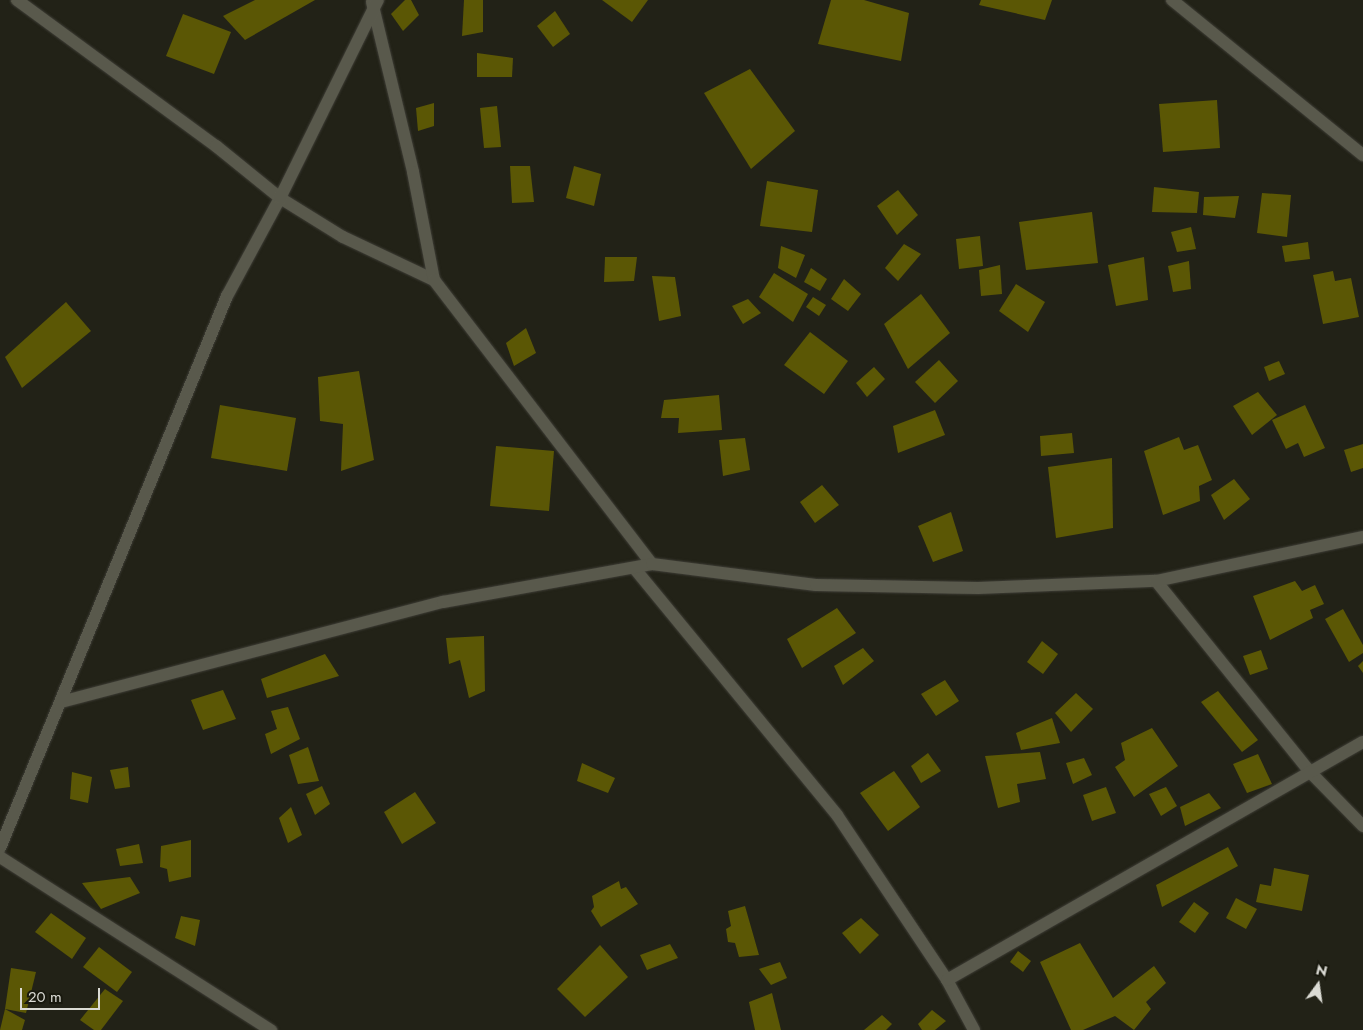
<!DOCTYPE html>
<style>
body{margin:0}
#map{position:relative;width:1363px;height:1030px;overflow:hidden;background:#222217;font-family:Jost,sans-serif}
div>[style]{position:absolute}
.building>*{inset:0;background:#5b5705}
.roads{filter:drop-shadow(0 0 1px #3e3d36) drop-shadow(0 0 1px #3e3d36)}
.street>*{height:12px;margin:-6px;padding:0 6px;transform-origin:6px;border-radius:6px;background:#59594c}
span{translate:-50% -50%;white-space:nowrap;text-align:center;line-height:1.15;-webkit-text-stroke:4px #19190e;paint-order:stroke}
.north{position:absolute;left:1293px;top:960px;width:50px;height:50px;-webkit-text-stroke:4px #19190e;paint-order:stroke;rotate:14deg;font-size:14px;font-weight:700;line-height:20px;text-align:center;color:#dbdbd4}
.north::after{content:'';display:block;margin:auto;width:18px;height:22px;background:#dbdbd4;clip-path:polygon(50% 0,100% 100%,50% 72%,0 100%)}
.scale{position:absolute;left:20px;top:988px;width:80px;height:22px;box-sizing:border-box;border:2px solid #dbdbd4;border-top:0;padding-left:6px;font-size:15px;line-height:18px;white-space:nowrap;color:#dbdbd4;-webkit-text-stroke:4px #19190e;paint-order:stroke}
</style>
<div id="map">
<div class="building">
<i style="clip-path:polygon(255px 0,315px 0,245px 40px,223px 16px)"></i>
<i style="clip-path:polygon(405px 0,411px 0,419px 15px,403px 31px,391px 14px)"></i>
<i style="clip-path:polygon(464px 0,483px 0,483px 32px,462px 36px)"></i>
<i style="clip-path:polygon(602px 0,648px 0,632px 22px)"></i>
<i style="clip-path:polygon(831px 0,864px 0,909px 13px,901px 61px,818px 44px)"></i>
<i style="clip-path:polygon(981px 0,1052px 0,1045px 20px,979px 5px)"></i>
<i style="clip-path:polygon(555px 11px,570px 34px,553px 47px,537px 26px)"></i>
<i style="clip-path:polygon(183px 14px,231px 32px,214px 74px,166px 56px)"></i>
<i style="clip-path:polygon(477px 53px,513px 58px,512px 77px,477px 77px)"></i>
<i style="clip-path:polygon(750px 69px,795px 131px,751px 169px,704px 93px)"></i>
<i style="clip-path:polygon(1217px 100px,1220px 148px,1163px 152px,1159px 104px)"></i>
<i style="clip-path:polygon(434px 103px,434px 126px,418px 131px,416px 108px)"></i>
<i style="clip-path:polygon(497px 106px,501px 147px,484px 148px,480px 108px)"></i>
<i style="clip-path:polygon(510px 166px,530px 166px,534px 202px,512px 203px)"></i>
<i style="clip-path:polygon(574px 166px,601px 174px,594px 206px,566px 198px)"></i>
<i style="clip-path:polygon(767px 181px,818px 190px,812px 232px,760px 226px)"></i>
<i style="clip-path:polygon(1154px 187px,1199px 192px,1197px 213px,1152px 212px)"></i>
<i style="clip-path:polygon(898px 190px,918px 215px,897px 235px,877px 206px)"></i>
<i style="clip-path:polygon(1262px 193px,1291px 195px,1287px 237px,1257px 233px)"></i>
<i style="clip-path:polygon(1239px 196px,1235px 218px,1203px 215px,1204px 197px)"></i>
<i style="clip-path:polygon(1092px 212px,1098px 263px,1026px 270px,1019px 222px)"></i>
<i style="clip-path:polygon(1191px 227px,1196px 249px,1177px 252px,1171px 232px)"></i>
<i style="clip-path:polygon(980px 236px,983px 266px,959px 269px,956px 239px)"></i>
<i style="clip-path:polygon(1308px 242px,1310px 259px,1285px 262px,1282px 246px)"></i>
<i style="clip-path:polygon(904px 244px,921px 254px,898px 281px,885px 268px)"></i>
<i style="clip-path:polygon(781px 246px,805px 255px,796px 278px,778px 268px)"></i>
<i style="clip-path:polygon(605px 257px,637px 257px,634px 281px,604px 282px)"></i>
<i style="clip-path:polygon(1144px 257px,1148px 300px,1116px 306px,1108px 265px)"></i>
<i style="clip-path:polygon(1189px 261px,1191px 289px,1173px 292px,1168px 266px)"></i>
<i style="clip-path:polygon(1000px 265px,1002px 294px,981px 296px,979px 270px)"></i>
<i style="clip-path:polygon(811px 268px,827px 279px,820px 291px,804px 282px)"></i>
<i style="clip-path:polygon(1333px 271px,1335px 281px,1351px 278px,1359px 317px,1323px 324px,1313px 275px)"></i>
<i style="clip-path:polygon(774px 273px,808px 294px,793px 322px,759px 297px)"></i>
<i style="clip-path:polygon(652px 276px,675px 277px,681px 316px,659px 321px)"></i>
<i style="clip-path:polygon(844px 279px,861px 294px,848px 311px,831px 299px)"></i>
<i style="clip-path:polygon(1016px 284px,1045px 302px,1028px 332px,999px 311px)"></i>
<i style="clip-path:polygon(921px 294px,950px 333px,908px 369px,884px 324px)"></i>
<i style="clip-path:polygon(813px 297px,826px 305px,819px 316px,806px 307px)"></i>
<i style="clip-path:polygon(748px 299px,761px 313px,743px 324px,732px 306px)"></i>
<i style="clip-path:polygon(66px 302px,91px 331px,22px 388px,5px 357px)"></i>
<i style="clip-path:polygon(526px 328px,536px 353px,514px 366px,506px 343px)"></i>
<i style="clip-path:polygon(810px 332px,848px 361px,824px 394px,784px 365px)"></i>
<i style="clip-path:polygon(939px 360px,958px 381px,935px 403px,915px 382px)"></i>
<i style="clip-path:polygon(1279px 361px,1285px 374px,1269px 381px,1264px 367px)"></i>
<i style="clip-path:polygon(874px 367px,885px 379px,867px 397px,856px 383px)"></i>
<i style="clip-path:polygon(359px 371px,374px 460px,341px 471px,343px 424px,320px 421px,318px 377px)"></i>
<i style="clip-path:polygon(1258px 392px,1277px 415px,1252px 435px,1233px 406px)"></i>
<i style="clip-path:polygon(719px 395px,722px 430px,678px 433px,679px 418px,661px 418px,664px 400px)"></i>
<i style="clip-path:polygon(220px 405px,296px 418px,287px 471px,211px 458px)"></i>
<i style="clip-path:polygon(1305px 405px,1325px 448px,1304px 457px,1298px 443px,1286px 449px,1272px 420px)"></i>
<i style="clip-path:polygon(935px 410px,945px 435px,898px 453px,893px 426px)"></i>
<i style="clip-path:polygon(1072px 433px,1074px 453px,1041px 456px,1040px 436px)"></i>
<i style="clip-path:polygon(1179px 437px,1184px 450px,1198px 445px,1212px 480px,1199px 486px,1200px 501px,1163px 515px,1144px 451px)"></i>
<i style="clip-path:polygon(745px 438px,750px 470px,723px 476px,719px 440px)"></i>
<i style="clip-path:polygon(1363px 444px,1363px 468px,1351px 472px,1344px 450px)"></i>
<i style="clip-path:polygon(496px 446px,554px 451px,549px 511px,490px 506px)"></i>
<i style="clip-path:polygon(1112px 458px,1113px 528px,1056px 538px,1048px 467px)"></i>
<i style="clip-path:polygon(1234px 479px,1250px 499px,1224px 520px,1211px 495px)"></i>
<i style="clip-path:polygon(822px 485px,839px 505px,815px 523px,800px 502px)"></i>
<i style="clip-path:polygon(951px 512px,963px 551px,933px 562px,918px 526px)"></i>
<i style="clip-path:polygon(1295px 581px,1302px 591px,1315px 585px,1324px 604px,1310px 610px,1313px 618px,1270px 640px,1253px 596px)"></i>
<i style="clip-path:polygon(837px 608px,856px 633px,802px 668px,787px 639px)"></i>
<i style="clip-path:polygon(1343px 609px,1363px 645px,1363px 653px,1349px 662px,1325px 619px)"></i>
<i style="clip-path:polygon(484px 636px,485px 691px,469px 698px,460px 660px,449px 664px,446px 638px)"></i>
<i style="clip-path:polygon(1042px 641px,1058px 654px,1043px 674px,1027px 662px)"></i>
<i style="clip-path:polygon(863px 648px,874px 661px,843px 685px,834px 666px)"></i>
<i style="clip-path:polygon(1261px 650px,1268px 669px,1250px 675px,1243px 656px)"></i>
<i style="clip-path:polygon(325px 654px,339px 676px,267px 698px,261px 679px)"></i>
<i style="clip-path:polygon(1363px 661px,1363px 673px,1358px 666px)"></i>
<i style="clip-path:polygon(945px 680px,959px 701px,936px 716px,921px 694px)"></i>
<i style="clip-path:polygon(223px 690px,236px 719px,203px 730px,191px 700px)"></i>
<i style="clip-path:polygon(1218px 691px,1258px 740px,1242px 752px,1201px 702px)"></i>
<i style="clip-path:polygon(1076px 693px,1093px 709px,1071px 732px,1055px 713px)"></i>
<i style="clip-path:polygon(288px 707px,300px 739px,271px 754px,265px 734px,277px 729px,271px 711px)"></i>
<i style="clip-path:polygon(1052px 718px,1060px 743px,1021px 750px,1016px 733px)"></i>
<i style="clip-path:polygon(1152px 728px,1178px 766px,1134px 797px,1115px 767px,1125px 760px,1121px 743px)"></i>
<i style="clip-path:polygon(308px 747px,319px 781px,298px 784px,289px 755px)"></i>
<i style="clip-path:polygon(1040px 752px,1046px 779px,1017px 784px,1020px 802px,998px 808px,985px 756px)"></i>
<i style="clip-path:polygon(928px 753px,941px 771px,921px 783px,911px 766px)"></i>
<i style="clip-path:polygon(1258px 754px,1272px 784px,1247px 793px,1233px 764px)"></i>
<i style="clip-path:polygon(1084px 758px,1092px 775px,1073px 784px,1066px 763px)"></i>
<i style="clip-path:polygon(582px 763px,615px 778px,608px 793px,577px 781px)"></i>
<i style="clip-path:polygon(128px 767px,130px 787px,115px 789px,110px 770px)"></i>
<i style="clip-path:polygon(894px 771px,920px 807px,888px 831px,860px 793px)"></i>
<i style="clip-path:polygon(72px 772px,92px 777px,88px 803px,70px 799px)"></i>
<i style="clip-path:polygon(322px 786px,330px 804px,315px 815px,306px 794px)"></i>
<i style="clip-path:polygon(1106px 787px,1116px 813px,1092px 821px,1083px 795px)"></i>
<i style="clip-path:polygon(1166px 787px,1177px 806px,1161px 816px,1149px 794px)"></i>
<i style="clip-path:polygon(415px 792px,436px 823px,402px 844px,384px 812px)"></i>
<i style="clip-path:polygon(1209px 793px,1221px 808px,1185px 826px,1180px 807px)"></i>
<i style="clip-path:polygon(291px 807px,302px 835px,288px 843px,279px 818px)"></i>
<i style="clip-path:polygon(191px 840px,191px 877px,169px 882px,167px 869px,160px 867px,161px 846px)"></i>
<i style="clip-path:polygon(139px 844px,143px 863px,120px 866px,116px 849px)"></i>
<i style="clip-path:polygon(1228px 847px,1238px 866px,1162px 907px,1156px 885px)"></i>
<i style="clip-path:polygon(1274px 868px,1309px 875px,1302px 911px,1256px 902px,1260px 884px,1271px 886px)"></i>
<i style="clip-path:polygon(130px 877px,140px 893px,101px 909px,82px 883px)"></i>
<i style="clip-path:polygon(619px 881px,621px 889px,626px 887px,638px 904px,601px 927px,591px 911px,594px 907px,592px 896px)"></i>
<i style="clip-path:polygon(1236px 898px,1257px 909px,1246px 929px,1226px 918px)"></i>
<i style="clip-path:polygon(1194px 902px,1209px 913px,1195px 933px,1179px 922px)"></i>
<i style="clip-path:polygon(745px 906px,759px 955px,739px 957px,735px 943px,728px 942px,726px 929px,731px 926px,728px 911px)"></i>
<i style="clip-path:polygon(51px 913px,86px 938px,72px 959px,35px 932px)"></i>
<i style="clip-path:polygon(181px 916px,200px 920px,195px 946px,175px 938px)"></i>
<i style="clip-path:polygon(861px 918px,879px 935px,860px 954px,842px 933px)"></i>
<i style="clip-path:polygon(1080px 943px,1113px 998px,1154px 966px,1166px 983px,1146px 1002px,1151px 1009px,1134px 1030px,1115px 1016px,1083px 1030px,1071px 1030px,1040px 962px)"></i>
<i style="clip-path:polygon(670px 944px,678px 958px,647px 970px,640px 955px)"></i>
<i style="clip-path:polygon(600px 945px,628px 977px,585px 1017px,557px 989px)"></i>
<i style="clip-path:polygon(99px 947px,132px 972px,117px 992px,83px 967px)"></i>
<i style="clip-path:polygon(1018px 951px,1031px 961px,1023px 972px,1010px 962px)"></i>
<i style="clip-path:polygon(780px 962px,787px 978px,771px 985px,759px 969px)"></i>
<i style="clip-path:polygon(11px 968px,36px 972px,26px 1013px,5px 1009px)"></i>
<i style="clip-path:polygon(105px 989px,123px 1001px,101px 1030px,94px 1030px,80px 1020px)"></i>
<i style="clip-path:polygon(772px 993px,781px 1030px,755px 1030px,749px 1002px)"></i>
<i style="clip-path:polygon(5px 1009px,25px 1020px,22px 1030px,0 1030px)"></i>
<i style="clip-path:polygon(932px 1010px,946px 1021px,935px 1030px,922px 1030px,918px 1024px)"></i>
<i style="clip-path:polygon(882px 1015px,892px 1024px,886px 1030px,864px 1030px)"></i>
</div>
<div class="roads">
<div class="street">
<i style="left:17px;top:0;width:247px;rotate:36.3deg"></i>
<i style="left:216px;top:146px;width:82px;rotate:39.1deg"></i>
<i style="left:280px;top:198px;width:74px;rotate:31.8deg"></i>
<i style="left:343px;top:237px;width:101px;rotate:25.3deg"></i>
<i style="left:1172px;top:0;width:246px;rotate:39.1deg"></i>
<i style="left:372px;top:2px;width:175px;rotate:76.4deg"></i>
<i style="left:413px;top:172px;width:110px;rotate:79deg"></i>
<i style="left:434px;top:280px;width:358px;rotate:52.5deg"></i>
<i style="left:635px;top:569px;width:318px;rotate:50.6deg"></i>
<i style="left:837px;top:815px;width:198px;rotate:56.3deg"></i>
<i style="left:947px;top:980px;width:57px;rotate:61.6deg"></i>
<i style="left:1156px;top:581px;width:248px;rotate:51.1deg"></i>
<i style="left:1312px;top:774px;width:73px;rotate:45.6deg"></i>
<i style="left:61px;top:702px;width:395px;rotate:-14.7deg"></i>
<i style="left:443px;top:602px;width:212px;rotate:-10.3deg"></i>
<i style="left:652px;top:564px;width:165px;rotate:7.3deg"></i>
<i style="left:816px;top:585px;width:162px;rotate:1.1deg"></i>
<i style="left:978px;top:588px;width:178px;rotate:-2.3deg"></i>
<i style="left:1156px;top:581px;width:212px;rotate:-12deg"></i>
<i style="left:0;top:848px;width:597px;rotate:-67.65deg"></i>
<i style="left:227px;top:296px;width:111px;rotate:-61.6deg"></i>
<i style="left:280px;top:198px;width:221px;rotate:-63.7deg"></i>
<i style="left:0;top:857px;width:322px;rotate:32.6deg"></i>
<i style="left:947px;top:980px;width:479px;rotate:-29.8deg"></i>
</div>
</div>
<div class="north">N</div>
<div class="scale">20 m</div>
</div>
